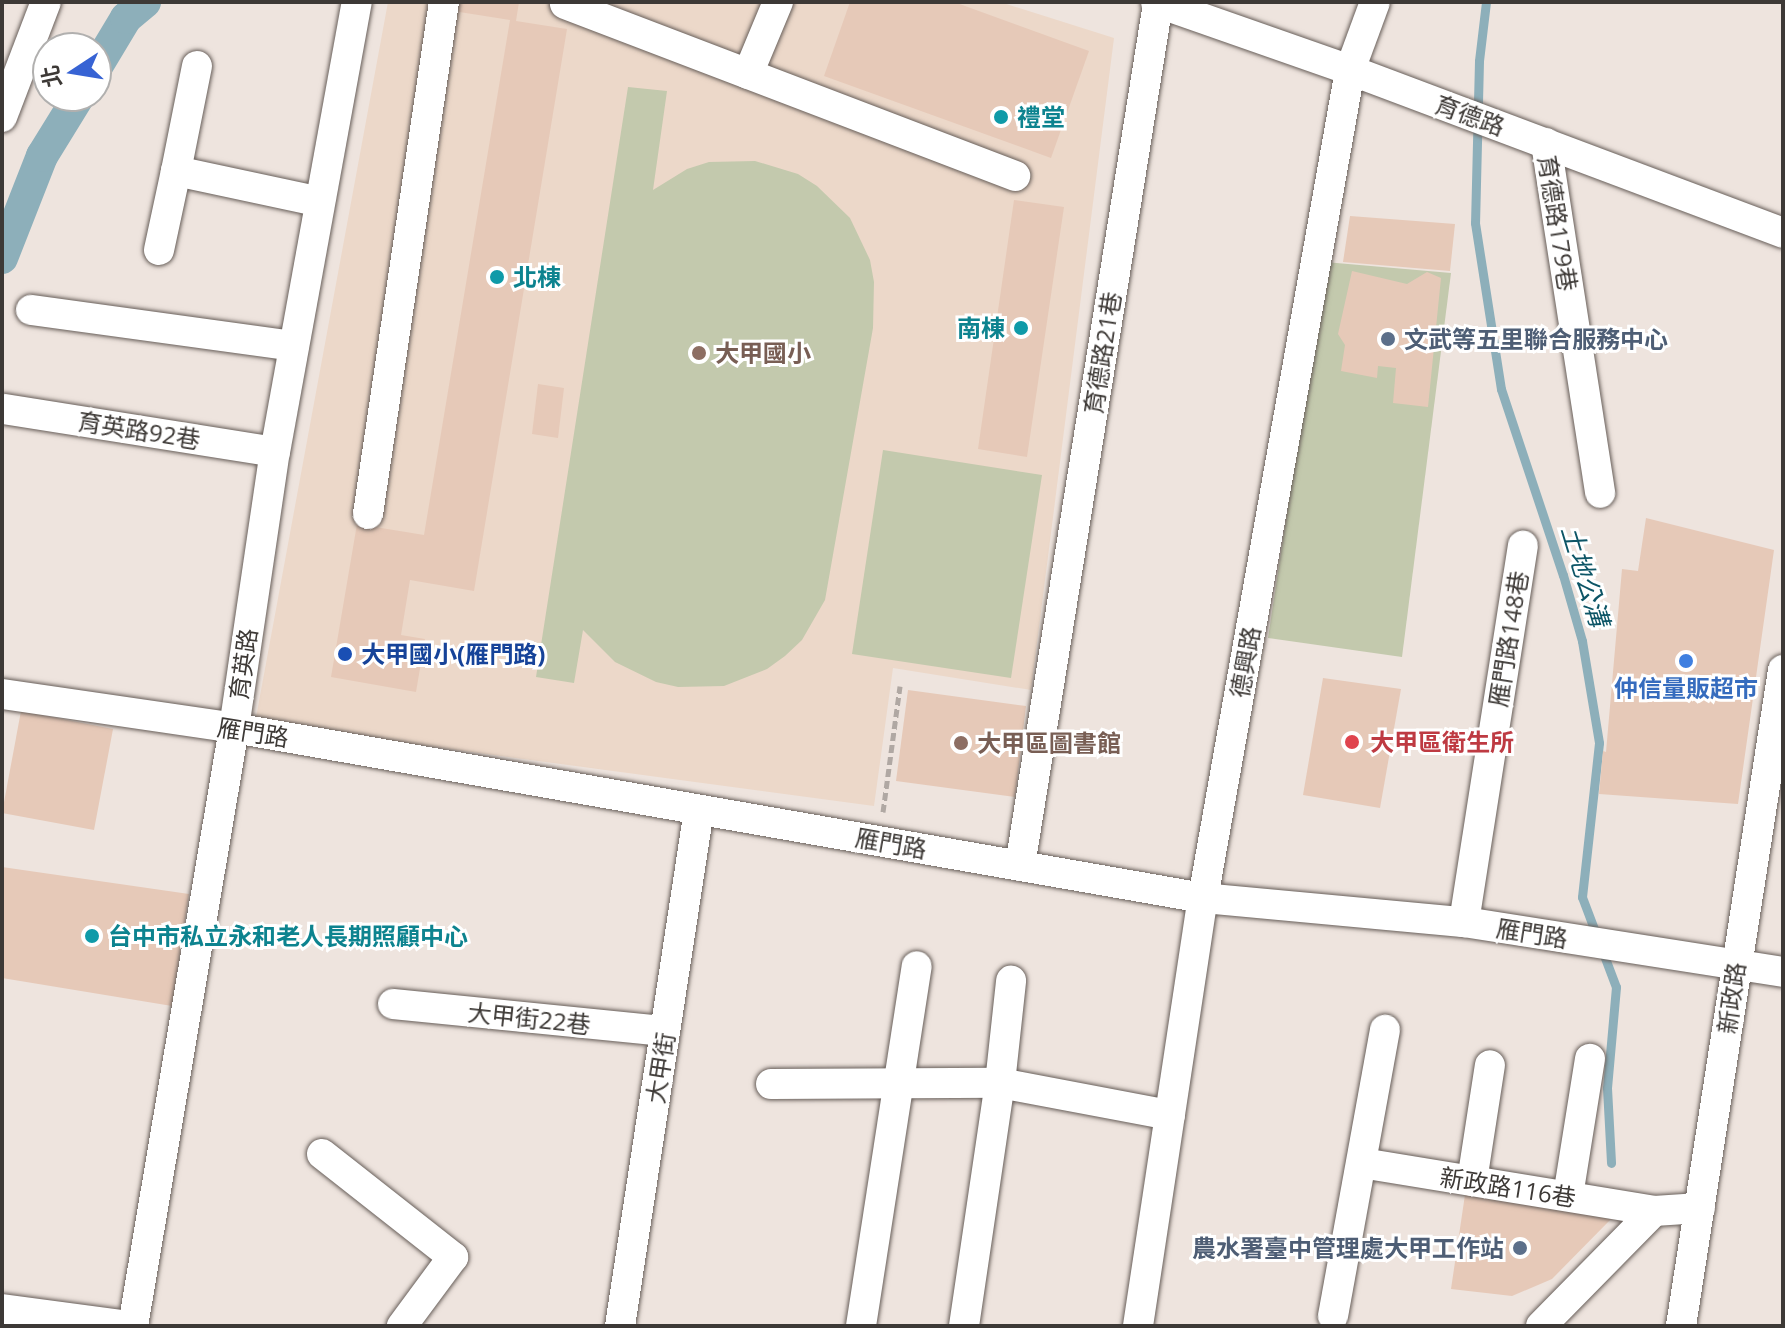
<!DOCTYPE html>
<meta charset="utf-8">
<style>
body{margin:0}
#map{position:relative;width:1785px;height:1328px;overflow:hidden;background:#eee4de;font-family:"Open Sans","Noto Sans TC",sans-serif}
div>[style]{position:absolute}
.education>*{inset:0;background:#ecd8c9}
.green>*{inset:0;background:#c3c9ad}
.stream>*{height:9px;margin:-4.5px;padding:0 4.5px;transform-origin:4.5px;border-radius:4.5px;background:#8dafba}
.canal>*{height:32px;margin:-16px;padding:0 16px;transform-origin:16px;border-radius:16px;background:#8dafba}
.building>*{inset:0;background:#e6c9b8}
.path>*{height:5px;margin-top:-2.5px;transform-origin:0;background:repeating-linear-gradient(90deg,#b0a8a3 0 8px,transparent 0 12px)}
.roads{filter:drop-shadow(0 0 2px #675e59) drop-shadow(0 0 2px #675e59)}
.minor>*{height:30px;margin:-15px;padding:0 15px;transform-origin:15px;border-radius:15px;background:#fff}
.dots>*{width:22px;height:22px;translate:-50% -50%;box-sizing:border-box;border:4px solid #fff;border-radius:50%}
span{translate:-50% -50%;white-space:nowrap;text-align:center;line-height:1.15;-webkit-text-stroke:6px #fff;paint-order:stroke}
.street-label{font-size:24px;color:#3d3936}
.culture-label{font-size:24px;color:#0d838f;font-weight:700}
.left{translate:0 -50%;text-align:left}
.right{translate:-100% -50%;text-align:right}
.service-label{font-size:24px;color:#4e5e75;font-weight:700}
.education-label{font-size:24px;color:#785e54;font-weight:700}
.transit-label{font-size:24px;color:#164399;font-weight:700}
.shop-label{font-size:24px;color:#366cbe;font-weight:700}
.health-label{font-size:24px;color:#be3a42;font-weight:700}
.water-label{font-size:26px;color:#0d5566;font-style:italic}
.frame{position:absolute;inset:0;border:4px solid #3d3936;pointer-events:none}
.north{position:absolute;left:32px;top:32px;width:80px;height:80px;box-sizing:border-box;background:#fff;border:2px solid #b1b0af;border-radius:50%;rotate:258deg;font-size:22px;font-weight:700;line-height:32px;text-align:center;color:#3d3936}
.north::after{content:'';display:block;margin:auto;width:28px;height:36px;background:#3763d4;clip-path:polygon(50% 0,100% 100%,50% 72%,0 100%)}
</style>
<div id="map">
<div class="education">
<i style="clip-path:polygon(388px 2px,1000px 2px,1114px 38px,1031px 690px,893px 668px,874px 806px,255px 723px)"></i>
</div>
<div class="green">
<i style="clip-path:polygon(628px 87px,667px 91px,653px 190px,687px 169px,709px 162px,755px 161px,798px 174px,817px 186px,850px 218px,870px 260px,874px 282px,873px 328px,825px 600px,802px 640px,785px 656px,767px 669px,724px 686px,678px 687px,656px 682px,615px 662px,583px 630px,574px 683px,536px 677px)"></i>
<i style="clip-path:polygon(1325px 262px,1451px 273px,1402px 657px,1268px 638px)"></i>
<i style="clip-path:polygon(883px 450px,1042px 475px,1011px 678px,852px 654px)"></i>
</div>
<div class="stream">
<i style="left:1486px;top:2px;width:59px;rotate:96.8deg"></i>
<i style="left:1479px;top:61px;width:162px;rotate:91.4deg"></i>
<i style="left:1475px;top:223px;width:168px;rotate:81.1deg"></i>
<i style="left:1501px;top:389px;width:196px;rotate:71.6deg"></i>
<i style="left:1563px;top:575px;width:69px;rotate:73.9deg"></i>
<i style="left:1582px;top:641px;width:103px;rotate:80.5deg"></i>
<i style="left:1599px;top:743px;width:155px;rotate:96.3deg"></i>
<i style="left:1582px;top:897px;width:96px;rotate:69.3deg"></i>
<i style="left:1616px;top:987px;width:101px;rotate:95.1deg"></i>
<i style="left:1607px;top:1088px;width:75px;rotate:86.9deg"></i>
</div>
<div class="canal">
<i style="left:96px;top:68px;width:58px;rotate:-59deg"></i>
<i style="left:126px;top:18px;width:25px;rotate:-40deg"></i>
<i style="left:2px;top:258px;width:110px;rotate:-68.6deg"></i>
<i style="left:42px;top:156px;width:70px;rotate:-58.3deg"></i>
</div>
<div class="building">
<i style="clip-path:polygon(454px 2px,519px 2px,516px 21px,567px 29px,474px 591px,410px 580px,401px 635px,425px 639px,416px 692px,331px 677px,357px 524px,424px 535px,510px 20px,453px 11px)"></i>
<i style="clip-path:polygon(850px 2px,954px 2px,1089px 51px,1051px 158px,824px 76px)"></i>
<i style="clip-path:polygon(1014px 200px,1064px 207px,1027px 457px,978px 449px)"></i>
<i style="clip-path:polygon(1350px 216px,1455px 224px,1450px 271px,1343px 262px)"></i>
<i style="clip-path:polygon(1352px 271px,1407px 284px,1427px 272px,1441px 278px,1428px 407px,1393px 403px,1396px 368px,1378px 366px,1377px 378px,1341px 371px,1345px 345px,1338px 334px)"></i>
<i style="clip-path:polygon(538px 384px,564px 388px,558px 438px,532px 434px)"></i>
<i style="clip-path:polygon(1646px 518px,1774px 550px,1738px 804px,1599px 794px,1603px 751px,1606px 752px,1622px 569px,1638px 571px)"></i>
<i style="clip-path:polygon(1323px 678px,1401px 689px,1380px 808px,1303px 795px)"></i>
<i style="clip-path:polygon(908px 690px,1026px 706px,1015px 797px,896px 781px)"></i>
<i style="clip-path:polygon(21px 711px,113px 729px,94px 830px,2px 813px)"></i>
<i style="clip-path:polygon(2px 867px,189px 894px,172px 1006px,2px 978px)"></i>
<i style="clip-path:polygon(1466px 1188px,1614px 1216px,1552px 1279px,1512px 1296px,1451px 1289px)"></i>
</div>
<div class="path">
<i style="left:883px;top:812px;width:127px;rotate:-82.3deg"></i>
</div>
<div class="roads">
<div class="minor">
<i style="left:1156px;top:2px;width:206px;rotate:19.3deg"></i>
<i style="left:1350px;top:70px;width:463px;rotate:20.6deg"></i>
<i style="left:565px;top:4px;width:482px;rotate:20.9deg"></i>
<i style="left:748px;top:74px;width:78px;rotate:-67.4deg"></i>
<i style="left:2px;top:117px;width:123px;rotate:-69.1deg"></i>
<i style="left:1546px;top:143px;width:354px;rotate:81.2deg"></i>
<i style="left:176px;top:171px;width:107px;rotate:-78.7deg"></i>
<i style="left:159px;top:250px;width:81px;rotate:-77.9deg"></i>
<i style="left:176px;top:171px;width:147px;rotate:12.1deg"></i>
<i style="left:31px;top:310px;width:265px;rotate:7.8deg"></i>
<i style="left:4px;top:409px;width:274px;rotate:9deg"></i>
<i style="left:368px;top:514px;width:518px;rotate:-81.56deg"></i>
<i style="left:2px;top:694px;width:234px;rotate:8.3deg"></i>
<i style="left:234px;top:728px;width:984px;rotate:9.95deg"></i>
<i style="left:1203px;top:898px;width:262px;rotate:5.3deg"></i>
<i style="left:1464px;top:922px;width:323px;rotate:8.9deg"></i>
<i style="left:1020px;top:866px;width:874px;rotate:-80.91deg"></i>
<i style="left:1464px;top:922px;width:381px;rotate:-81.1deg"></i>
<i style="left:393px;top:1004px;width:273px;rotate:5.7deg"></i>
<i style="left:771px;top:1084px;width:229px;rotate:-0.3deg"></i>
<i style="left:1000px;top:1083px;width:173px;rotate:10.7deg"></i>
<i style="left:322px;top:1154px;width:167px;rotate:38.2deg"></i>
<i style="left:453px;top:1257px;width:86px;rotate:126.5deg"></i>
<i style="left:1362px;top:1163px;width:296px;rotate:9.3deg"></i>
<i style="left:1472px;top:1181px;width:117px;rotate:-81.2deg"></i>
<i style="left:1568px;top:1196px;width:139px;rotate:-80.9deg"></i>
<i style="left:2px;top:1309px;width:129px;rotate:7.6deg"></i>
<i style="left:1333px;top:1316px;width:291px;rotate:-79.7deg"></i>
<i style="left:133px;top:1326px;width:606px;rotate:-80.41deg"></i>
<i style="left:234px;top:728px;width:279px;rotate:-81.6deg"></i>
<i style="left:275px;top:452px;width:457px;rotate:-79.7deg"></i>
<i style="left:620px;top:1326px;width:522px;rotate:-81.3deg"></i>
<i style="left:861px;top:1326px;width:364px;rotate:-81.2deg"></i>
<i style="left:964px;top:1326px;width:246px;rotate:-81.6deg"></i>
<i style="left:1000px;top:1083px;width:103px;rotate:-83.8deg"></i>
<i style="left:1138px;top:1326px;width:433px;rotate:-81.4deg"></i>
<i style="left:1203px;top:898px;width:841px;rotate:-79.93deg"></i>
<i style="left:1350px;top:70px;width:72px;rotate:-69.8deg"></i>
<i style="left:1541px;top:1326px;width:161px;rotate:-45.5deg"></i>
<i style="left:1654px;top:1211px;width:46px;rotate:-3.7deg"></i>
<i style="left:1681px;top:1326px;width:664px;rotate:-81.16deg"></i>
</div>
</div>
<div class="dots">
<i style="left:1001px;top:117px;background:#0f9aa8"></i>
<i style="left:497px;top:277px;background:#0f9aa8"></i>
<i style="left:1021px;top:328px;background:#0f9aa8"></i>
<i style="left:1388px;top:339px;background:#5c6f8a"></i>
<i style="left:699px;top:353px;background:#8d6e63"></i>
<i style="left:345px;top:654px;background:#1a4fb4"></i>
<i style="left:1686px;top:661px;background:#3f7fe0"></i>
<i style="left:1352px;top:742px;background:#e0444e"></i>
<i style="left:961px;top:743px;background:#8d6e63"></i>
<i style="left:92px;top:936px;background:#0f9aa8"></i>
<i style="left:1520px;top:1248px;background:#5c6f8a"></i>
</div>
<div class="street-label">
<span style="left:1470px;top:115px;rotate:20deg">育德路</span>
<span style="left:1558px;top:223px;rotate:81deg">育德路179巷</span>
<span style="left:1102px;top:353px;rotate:-81deg">育德路21巷</span>
<span style="left:139px;top:430px;rotate:9deg">育英路92巷</span>
<span style="left:1508px;top:639px;rotate:-81deg">雁門路148巷</span>
<span style="left:1245px;top:662px;rotate:-80deg">德興路</span>
<span style="left:243px;top:664px;rotate:-82deg">育英路</span>
<span style="left:253px;top:732px;rotate:9deg">雁門路</span>
<span style="left:891px;top:843px;rotate:10deg">雁門路</span>
<span style="left:1532px;top:933px;rotate:9deg">雁門路</span>
<span style="left:1731px;top:998px;rotate:-82deg">新政路</span>
<span style="left:529px;top:1018px;rotate:6deg">大甲街22巷</span>
<span style="left:660px;top:1068px;rotate:-81deg">大甲街</span>
<span style="left:1508px;top:1187px;rotate:9deg">新政路116巷</span>
</div>
<div class="culture-label">
<span class="left" style="left:1017px;top:117px">禮堂</span>
<span class="left" style="left:513px;top:277px">北棟</span>
<span class="right" style="left:1005px;top:328px">南棟</span>
<span class="left" style="left:108px;top:936px">台中市私立永和老人長期照顧中心</span>
</div>
<div class="service-label">
<span class="left" style="left:1404px;top:339px">文武等五里聯合服務中心</span>
<span class="right" style="left:1504px;top:1248px">農水署臺中管理處大甲工作站</span>
</div>
<div class="education-label">
<span class="left" style="left:715px;top:353px">大甲國小</span>
<span class="left" style="left:977px;top:743px">大甲區圖書館</span>
</div>
<div class="transit-label">
<span class="left" style="left:361px;top:654px">大甲國小(雁門路)</span>
</div>
<div class="shop-label">
<span style="left:1686px;top:688px">仲信量販超市</span>
</div>
<div class="health-label">
<span class="left" style="left:1370px;top:742px">大甲區衛生所</span>
</div>
<div class="water-label">
<span style="left:1585px;top:576px;rotate:73deg">土地公溝</span>
</div>
<div class="frame"></div>
<div class="north">北</div>
</div>
